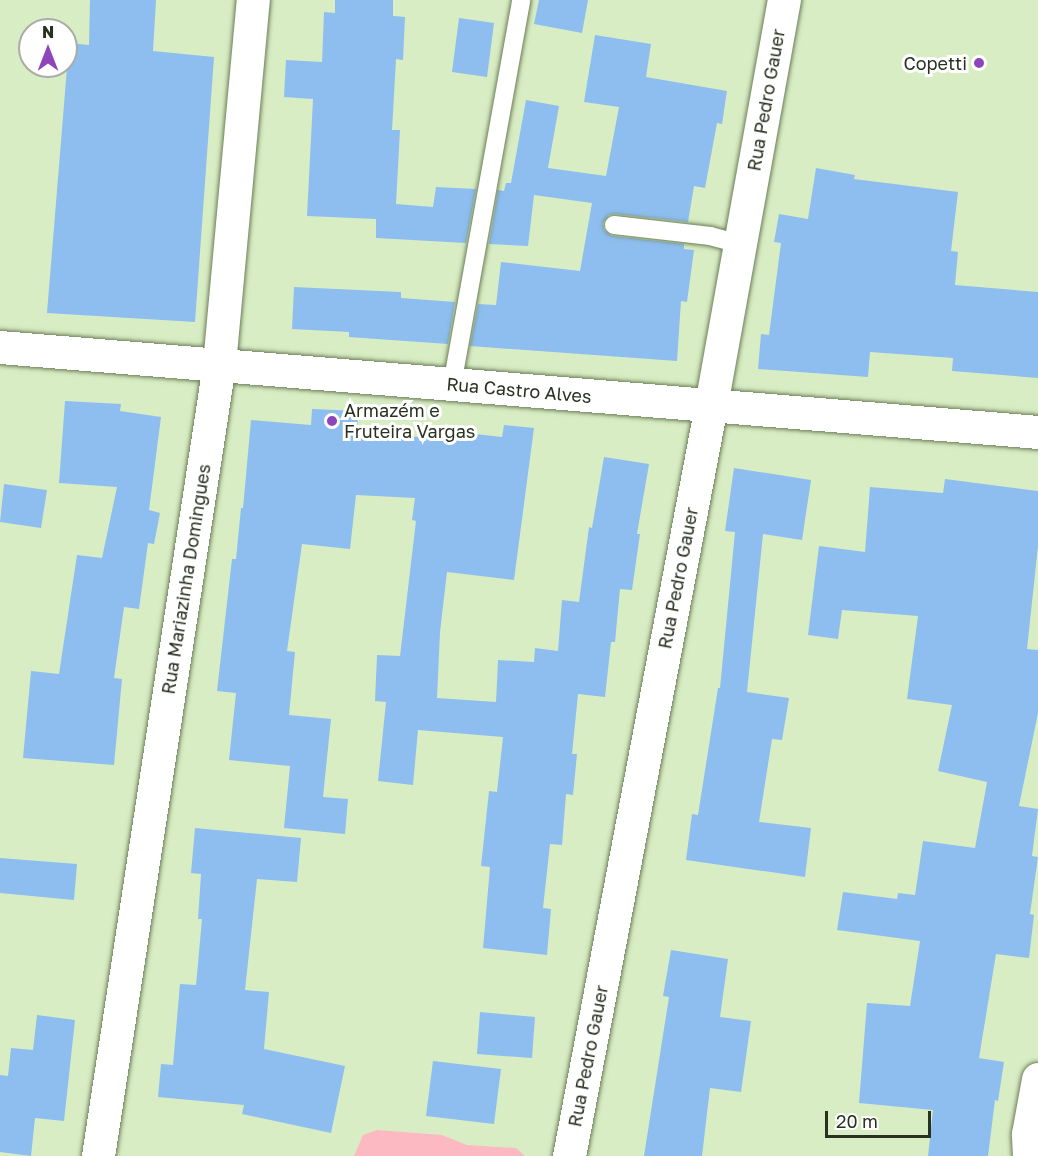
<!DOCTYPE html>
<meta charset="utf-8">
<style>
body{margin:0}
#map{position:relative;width:1038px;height:1156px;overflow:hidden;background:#d8edc4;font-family:"Golos Text",sans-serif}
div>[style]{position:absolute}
.green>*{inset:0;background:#fdb9c2}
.building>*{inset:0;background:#8ebeef}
.roads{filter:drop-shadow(0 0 2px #6b7e58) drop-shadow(0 0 2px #6b7e58)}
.lane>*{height:18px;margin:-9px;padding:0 9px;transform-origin:9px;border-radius:9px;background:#fff}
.street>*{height:33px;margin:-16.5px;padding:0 16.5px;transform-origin:16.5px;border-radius:16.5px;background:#fff}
.secondary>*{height:33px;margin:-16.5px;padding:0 16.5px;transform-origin:16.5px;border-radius:16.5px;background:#fff}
.dots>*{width:16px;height:16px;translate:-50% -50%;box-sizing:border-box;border:3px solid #fff;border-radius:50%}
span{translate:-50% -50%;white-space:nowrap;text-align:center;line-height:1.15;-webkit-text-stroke:6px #fff;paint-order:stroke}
.poi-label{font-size:18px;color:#293121}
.right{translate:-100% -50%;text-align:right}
.left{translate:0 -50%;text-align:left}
.street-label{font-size:18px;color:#293121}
.north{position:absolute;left:18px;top:18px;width:60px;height:60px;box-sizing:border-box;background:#fff;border:2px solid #a9ada6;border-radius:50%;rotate:0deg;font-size:16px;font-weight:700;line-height:24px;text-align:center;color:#293121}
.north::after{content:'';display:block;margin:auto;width:21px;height:27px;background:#8d46b9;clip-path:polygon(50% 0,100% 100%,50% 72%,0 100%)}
.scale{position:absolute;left:825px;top:1111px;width:106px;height:27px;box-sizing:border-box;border:3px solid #293121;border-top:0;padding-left:8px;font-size:18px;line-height:21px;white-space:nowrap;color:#293121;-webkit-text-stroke:4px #fff;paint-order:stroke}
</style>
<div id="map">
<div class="green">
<i style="clip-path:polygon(377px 1130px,442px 1135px,467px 1145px,516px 1148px,525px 1156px,354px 1156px,363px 1135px)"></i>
</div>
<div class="building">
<i style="clip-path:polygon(90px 0,156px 0,153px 51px,214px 57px,195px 322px,47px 313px,69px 43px,89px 45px)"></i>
<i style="clip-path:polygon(335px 0,393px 0,393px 16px,405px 17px,403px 60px,396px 59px,392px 130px,400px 130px,396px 204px,433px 207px,436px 187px,476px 189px,466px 243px,376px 238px,376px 219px,307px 216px,313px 99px,284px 97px,286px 60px,322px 62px,324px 12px,335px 13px)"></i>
<i style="clip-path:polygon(539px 0,588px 0,582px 33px,534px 24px)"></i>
<i style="clip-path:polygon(459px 18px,494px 23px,487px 77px,452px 72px)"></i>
<i style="clip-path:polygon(595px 35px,651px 44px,646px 77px,727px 91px,722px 124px,717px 123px,705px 188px,694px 186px,688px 222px,615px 214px,609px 215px,603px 223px,604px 230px,612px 236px,684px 244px,684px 249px,694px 250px,687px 302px,681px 301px,677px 361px,470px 346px,478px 304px,496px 305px,501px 262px,580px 271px,592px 203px,534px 195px,528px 246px,489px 244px,498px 190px,504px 191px,506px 183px,511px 183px,526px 100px,559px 106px,548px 168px,606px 176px,619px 107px,584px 102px)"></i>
<i style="clip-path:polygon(816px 168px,855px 175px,854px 179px,958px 192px,951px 251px,958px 252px,955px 285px,1038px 292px,1038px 378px,952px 371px,953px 358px,870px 352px,868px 377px,758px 369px,761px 334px,769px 335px,781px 243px,774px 242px,779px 214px,808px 219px)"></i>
<i style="clip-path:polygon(294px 287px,401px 292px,401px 298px,455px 302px,448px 344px,349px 337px,349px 332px,292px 329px)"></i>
<i style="clip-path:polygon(65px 401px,121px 404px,120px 411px,161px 417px,149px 510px,160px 513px,154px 544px,148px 543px,139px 609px,124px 607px,114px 678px,122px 679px,114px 765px,23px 758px,31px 671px,59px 674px,77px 555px,102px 558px,117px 487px,59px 483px)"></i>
<i style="clip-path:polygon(312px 409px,358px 411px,357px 434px,421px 437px,422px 428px,502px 437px,504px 425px,534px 428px,514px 580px,447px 572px,440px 632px,437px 698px,496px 702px,498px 660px,534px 662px,535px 648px,558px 651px,562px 600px,579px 602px,589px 527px,592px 528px,604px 457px,649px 464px,637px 534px,640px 534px,632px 590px,620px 589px,615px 642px,611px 642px,605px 697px,578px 694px,572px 754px,577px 754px,573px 795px,566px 794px,562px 845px,550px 844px,543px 908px,551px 909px,547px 955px,483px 948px,490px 867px,481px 866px,489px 791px,497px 792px,503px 737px,418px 730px,413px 785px,378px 781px,386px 702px,375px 701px,377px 655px,400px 656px,416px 521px,412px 520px,415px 498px,356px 495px,350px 549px,302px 544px,287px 651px,295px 652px,289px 715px,331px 719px,323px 797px,348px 799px,345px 834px,284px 828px,290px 766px,229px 760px,236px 693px,217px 691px,232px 559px,236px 559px,241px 508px,243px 508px,251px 420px,311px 425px)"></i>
<i style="clip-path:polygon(734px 468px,811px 480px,802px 540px,763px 534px,747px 692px,789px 698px,782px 740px,772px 739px,759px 822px,811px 828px,805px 877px,686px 860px,692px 814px,698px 815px,718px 688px,720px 688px,735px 532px,725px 531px)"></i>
<i style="clip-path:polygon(945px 479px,1038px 491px,1038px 546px,1027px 649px,1038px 650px,1038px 713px,1019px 806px,1038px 809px,1032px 856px,1038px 857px,1030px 914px,1034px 915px,1029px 958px,996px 954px,979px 1058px,1004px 1062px,998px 1101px,995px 1100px,988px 1156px,928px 1156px,933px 1110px,859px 1103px,867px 1003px,910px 1006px,920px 941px,837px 930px,843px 892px,897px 899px,898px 893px,915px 895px,923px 841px,975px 848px,987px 782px,938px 771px,952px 705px,907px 699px,918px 616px,842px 610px,838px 639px,808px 635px,819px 546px,865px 552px,870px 487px,943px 493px)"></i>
<i style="clip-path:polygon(4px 484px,47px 490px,41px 528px,0 522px)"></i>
<i style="clip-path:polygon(195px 828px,301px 838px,297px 882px,257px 879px,245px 990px,269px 992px,264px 1049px,345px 1066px,331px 1133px,242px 1114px,244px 1105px,158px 1097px,161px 1064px,173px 1065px,180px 984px,196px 985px,202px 919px,198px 919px,201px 874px,191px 873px)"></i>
<i style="clip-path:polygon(0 858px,77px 864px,74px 900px,0 893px)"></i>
<i style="clip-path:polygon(671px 950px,728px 959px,720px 1017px,751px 1021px,741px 1092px,710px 1088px,702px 1156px,644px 1156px,669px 997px,663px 996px)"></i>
<i style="clip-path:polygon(480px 1012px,535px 1017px,532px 1058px,477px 1054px)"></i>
<i style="clip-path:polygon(37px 1015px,75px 1020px,64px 1121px,35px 1118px,31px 1156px,0 1152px,0 1075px,8px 1076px,11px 1048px,33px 1050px)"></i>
<i style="clip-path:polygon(433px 1061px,501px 1069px,494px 1124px,426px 1116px)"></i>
</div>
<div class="roads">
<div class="lane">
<i style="left:614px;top:225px;width:97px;rotate:6.5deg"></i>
<i style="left:710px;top:236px;width:31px;rotate:15deg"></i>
<i style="left:452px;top:385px;width:391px;rotate:-79.8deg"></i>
</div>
<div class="street">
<i style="left:98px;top:1156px;width:801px;rotate:-81.31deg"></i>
<i style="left:219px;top:364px;width:366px;rotate:-84.7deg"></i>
<i style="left:569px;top:1156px;width:764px;rotate:-79.29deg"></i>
<i style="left:711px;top:405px;width:412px;rotate:-79.8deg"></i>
</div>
<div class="secondary">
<i style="left:0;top:347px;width:1041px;rotate:4.68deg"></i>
<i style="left:1029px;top:1156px;width:22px;rotate:-93deg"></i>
<i style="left:1028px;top:1134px;width:56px;rotate:-79.7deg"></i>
</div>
</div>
<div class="dots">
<i style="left:979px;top:63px;background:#8d46b9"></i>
<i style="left:332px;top:421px;background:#8d46b9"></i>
</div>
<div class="poi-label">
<span class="right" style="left:967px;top:63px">Copetti</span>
<span class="left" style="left:344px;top:421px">Armazém e<br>Fruteira Vargas</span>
</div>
<div class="street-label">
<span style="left:766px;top:100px;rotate:-80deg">Rua Pedro Gauer</span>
<span style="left:519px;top:390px;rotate:5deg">Rua Castro Alves</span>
<span style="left:678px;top:578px;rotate:-79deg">Rua Pedro Gauer</span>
<span style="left:186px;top:579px;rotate:-81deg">Rua Mariazinha Domingues</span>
<span style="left:588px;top:1056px;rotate:-79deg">Rua Pedro Gauer</span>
</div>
<div class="north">N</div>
<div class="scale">20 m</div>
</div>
